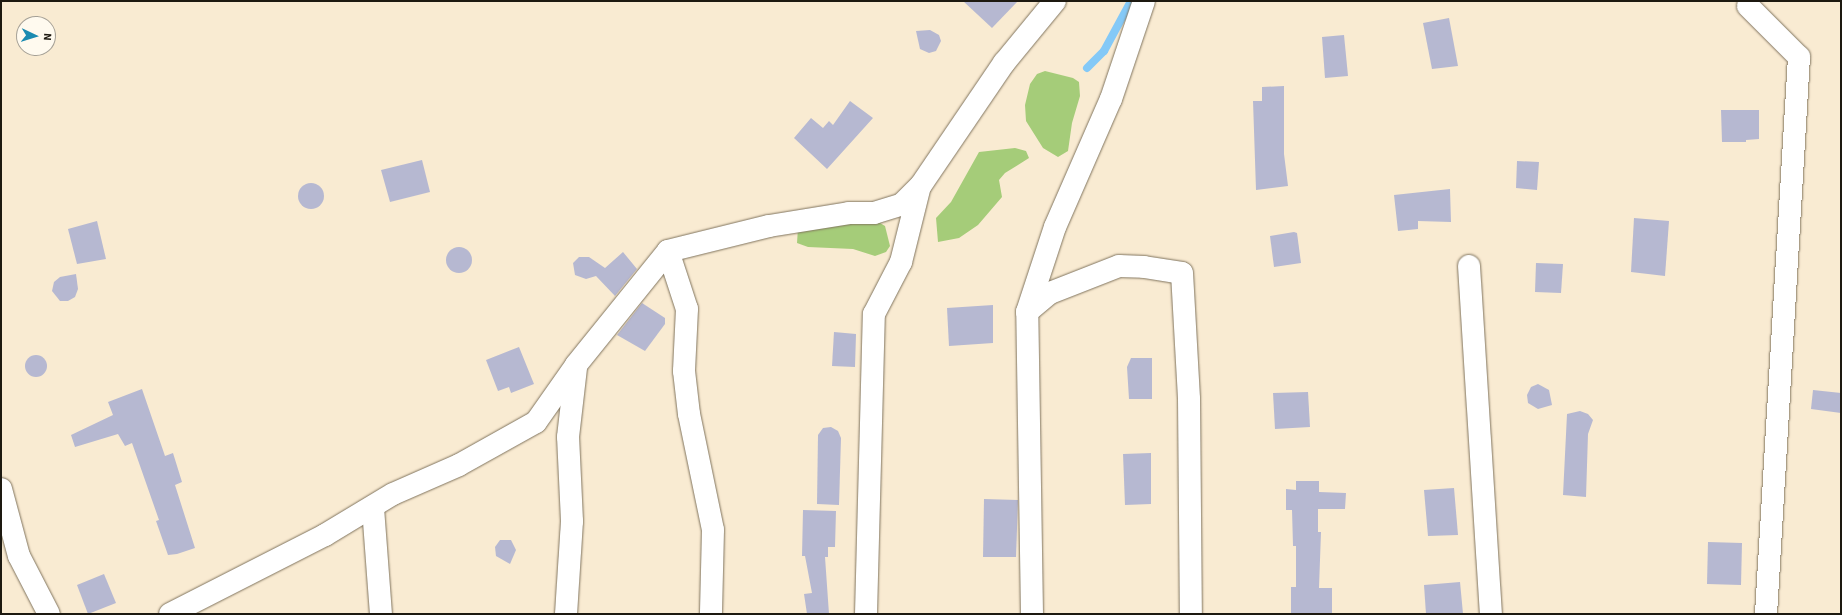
<!DOCTYPE html>
<style>
body{margin:0}
#map{position:relative;width:1842px;height:615px;overflow:hidden;background:#f9ebd2;font-family:"Source Sans 3",sans-serif}
div>[style]{position:absolute}
.forest>*{inset:0;background:#a5cc79}
.stream>*{height:8px;margin:-4px;padding:0 4px;transform-origin:4px;border-radius:4px;background:#84c9f7}
.building>*{inset:0;background:#b6b8d1}
.round{border-radius:50%}
.roads{filter:drop-shadow(0 0 1px #80745e) drop-shadow(0 0 1px #80745e)}
.minor>*{height:22px;margin:-11px;padding:0 11px;transform-origin:11px;border-radius:11px;background:#fff}
span{translate:-50% -50%;white-space:nowrap;text-align:center;line-height:1.15;-webkit-text-stroke:4px #fffaef;paint-order:stroke}
.frame{position:absolute;inset:0;border:2px solid #1d1910;pointer-events:none}
.north{position:absolute;left:16px;top:16px;width:40px;height:40px;box-sizing:border-box;background:#fffaef;border:1px solid #a5a096;border-radius:50%;rotate:94deg;font-size:11px;font-weight:700;line-height:16px;text-align:center;color:#1d1910}
.north::after{content:'';display:block;margin:auto;width:14px;height:18px;background:#1c8bb1;clip-path:polygon(50% 0,100% 100%,50% 72%,0 100%)}
</style>
<div id="map">
<div class="forest">
<i style="clip-path:polygon(1045px 71px,1073px 78px,1079px 82px,1080px 96px,1072px 123px,1068px 151px,1058px 157px,1043px 148px,1026px 121px,1025px 105px,1030px 84px,1037px 74px)"></i>
<i style="clip-path:polygon(1015px 148px,1026px 151px,1029px 158px,1005px 173px,999px 180px,1002px 197px,978px 225px,959px 238px,938px 242px,936px 218px,951px 202px,979px 152px)"></i>
<i style="clip-path:polygon(875px 220px,885px 226px,890px 246px,886px 252px,875px 256px,853px 249px,808px 247px,797px 243px,798px 228px)"></i>
</div>
<div class="stream">
<i style="left:1087px;top:68px;width:24px;rotate:-45deg"></i>
<i style="left:1104px;top:51px;width:57px;rotate:-61.6deg"></i>
</div>
<div class="building">
<i style="clip-path:polygon(963px 1px,1018px 1px,992px 28px)"></i>
<i style="clip-path:polygon(1449px 18px,1458px 66px,1432px 69px,1423px 23px)"></i>
<i style="clip-path:polygon(930px 30px,939px 35px,941px 41px,936px 51px,929px 53px,920px 49px,916px 31px)"></i>
<i style="clip-path:polygon(1344px 35px,1348px 76px,1325px 78px,1322px 37px)"></i>
<i style="clip-path:polygon(1284px 86px,1284px 154px,1288px 186px,1256px 190px,1253px 101px,1262px 101px,1262px 87px)"></i>
<i style="clip-path:polygon(850px 101px,873px 118px,827px 169px,794px 138px,811px 118px,823px 128px,829px 121px,833px 125px)"></i>
<i style="clip-path:polygon(1721px 110px,1759px 110px,1759px 139px,1746px 140px,1746px 142px,1722px 142px)"></i>
<i style="clip-path:polygon(422px 160px,430px 192px,390px 202px,381px 170px)"></i>
<i style="clip-path:polygon(1517px 161px,1539px 162px,1537px 190px,1516px 188px)"></i>
<i class="round" style="left:298px;top:183px;width:26px;height:26px"></i>
<i style="clip-path:polygon(1450px 189px,1451px 222px,1418px 221px,1418px 229px,1398px 231px,1394px 195px)"></i>
<i style="clip-path:polygon(1634px 218px,1669px 221px,1665px 276px,1631px 272px)"></i>
<i style="clip-path:polygon(97px 221px,106px 259px,77px 264px,68px 229px)"></i>
<i style="clip-path:polygon(1294px 232px,1297px 233px,1301px 263px,1274px 267px,1270px 236px)"></i>
<i class="round" style="left:446px;top:247px;width:26px;height:26px"></i>
<i style="clip-path:polygon(623px 252px,637px 269px,615px 296px,596px 276px,586px 279px,575px 275px,573px 263px,579px 257px,589px 257px,605px 268px)"></i>
<i style="clip-path:polygon(1536px 263px,1563px 264px,1561px 293px,1535px 292px)"></i>
<i style="clip-path:polygon(76px 274px,78px 289px,75px 297px,68px 301px,60px 301px,52px 291px,54px 282px,60px 277px)"></i>
<i style="clip-path:polygon(642px 303px,665px 318px,665px 324px,645px 351px,617px 335px)"></i>
<i style="clip-path:polygon(993px 305px,993px 343px,949px 346px,947px 308px)"></i>
<i style="clip-path:polygon(834px 332px,856px 334px,855px 367px,832px 366px)"></i>
<i style="clip-path:polygon(519px 347px,534px 384px,511px 393px,509px 387px,498px 391px,486px 360px)"></i>
<i class="round" style="left:25px;top:355px;width:22px;height:22px"></i>
<i style="clip-path:polygon(1131px 358px,1152px 358px,1152px 399px,1129px 399px,1127px 367px)"></i>
<i style="clip-path:polygon(1538px 384px,1549px 390px,1552px 405px,1538px 409px,1528px 403px,1527px 395px,1531px 387px)"></i>
<i style="clip-path:polygon(142px 389px,165px 456px,173px 453px,182px 482px,175px 485px,195px 548px,177px 554px,168px 555px,156px 521px,159px 520px,132px 443px,125px 446px,118px 434px,75px 447px,71px 435px,113px 415px,108px 402px)"></i>
<i style="clip-path:polygon(1813px 390px,1841px 393px,1841px 413px,1811px 409px)"></i>
<i style="clip-path:polygon(1308px 392px,1310px 427px,1275px 429px,1273px 393px)"></i>
<i style="clip-path:polygon(1580px 411px,1588px 414px,1593px 420px,1588px 434px,1586px 497px,1563px 495px,1567px 414px)"></i>
<i style="clip-path:polygon(831px 427px,838px 431px,841px 438px,839px 505px,817px 504px,818px 435px,823px 428px)"></i>
<i style="clip-path:polygon(1151px 453px,1151px 504px,1125px 505px,1123px 454px)"></i>
<i style="clip-path:polygon(1296px 481px,1319px 481px,1319px 492px,1346px 493px,1345px 509px,1318px 509px,1318px 532px,1321px 532px,1319px 588px,1332px 588px,1332px 614px,1291px 614px,1291px 587px,1296px 587px,1296px 546px,1293px 546px,1292px 510px,1286px 510px,1286px 489px,1296px 490px)"></i>
<i style="clip-path:polygon(1454px 488px,1458px 535px,1428px 536px,1424px 490px)"></i>
<i style="clip-path:polygon(984px 499px,1018px 500px,1016px 557px,983px 557px)"></i>
<i style="clip-path:polygon(803px 510px,836px 511px,835px 547px,828px 547px,828px 557px,825px 557px,829px 614px,807px 614px,804px 594px,812px 593px,805px 556px,802px 556px)"></i>
<i style="clip-path:polygon(500px 540px,511px 540px,516px 550px,510px 564px,496px 556px,495px 547px)"></i>
<i style="clip-path:polygon(1708px 542px,1742px 543px,1741px 585px,1707px 584px)"></i>
<i style="clip-path:polygon(104px 574px,116px 603px,88px 614px,77px 585px)"></i>
<i style="clip-path:polygon(1460px 582px,1463px 614px,1426px 614px,1424px 585px)"></i>
</div>
<div class="roads">
<div class="minor">
<i style="left:1748px;top:6px;width:72px;rotate:45deg"></i>
<i style="left:1799px;top:57px;width:558px;rotate:93.39deg"></i>
<i style="left:668px;top:251px;width:61px;rotate:71.9deg"></i>
<i style="left:687px;top:309px;width:62px;rotate:92.8deg"></i>
<i style="left:684px;top:371px;width:43px;rotate:83.4deg"></i>
<i style="left:689px;top:414px;width:118px;rotate:78.3deg"></i>
<i style="left:713px;top:530px;width:84px;rotate:91.4deg"></i>
<i style="left:1469px;top:266px;width:349px;rotate:86.4deg"></i>
<i style="left:1027px;top:312px;width:30px;rotate:-40deg"></i>
<i style="left:1050px;top:293px;width:74px;rotate:-21.4deg"></i>
<i style="left:1119px;top:266px;width:25px;rotate:2deg"></i>
<i style="left:1144px;top:267px;width:38px;rotate:9deg"></i>
<i style="left:1182px;top:273px;width:126px;rotate:86.8deg"></i>
<i style="left:1189px;top:399px;width:215px;rotate:89.5deg"></i>
<i style="left:1px;top:489px;width:69px;rotate:75deg"></i>
<i style="left:19px;top:556px;width:65px;rotate:62.7deg"></i>
<i style="left:373px;top:508px;width:106px;rotate:85.7deg"></i>
<i style="left:170px;top:614px;width:174px;rotate:-27deg"></i>
<i style="left:325px;top:535px;width:79px;rotate:-31.1deg"></i>
<i style="left:393px;top:494px;width:72px;rotate:-23.7deg"></i>
<i style="left:459px;top:465px;width:88px;rotate:-29.2deg"></i>
<i style="left:536px;top:422px;width:70px;rotate:-54.9deg"></i>
<i style="left:576px;top:365px;width:146px;rotate:-51.1deg"></i>
<i style="left:668px;top:251px;width:104px;rotate:-13.9deg"></i>
<i style="left:769px;top:226px;width:81px;rotate:-9.2deg"></i>
<i style="left:849px;top:213px;width:25px"></i>
<i style="left:874px;top:213px;width:28px;rotate:-17deg"></i>
<i style="left:901px;top:205px;width:28px;rotate:-45deg"></i>
<i style="left:921px;top:185px;width:148px;rotate:-55.8deg"></i>
<i style="left:1004px;top:63px;width:80px;rotate:-50.6deg"></i>
<i style="left:566px;top:614px;width:93px;rotate:-86.3deg"></i>
<i style="left:572px;top:521px;width:84px;rotate:-92.7deg"></i>
<i style="left:568px;top:437px;width:69px;rotate:-83.4deg"></i>
<i style="left:866px;top:614px;width:300px;rotate:-88.5deg"></i>
<i style="left:874px;top:314px;width:59px;rotate:-62.6deg"></i>
<i style="left:901px;top:262px;width:74px;rotate:-76deg"></i>
<i style="left:1032px;top:614px;width:302px;rotate:-90.9deg"></i>
<i style="left:1027px;top:312px;width:89px;rotate:-71.8deg"></i>
<i style="left:1055px;top:227px;width:140px;rotate:-66.4deg"></i>
<i style="left:1111px;top:99px;width:103px;rotate:-71.4deg"></i>
</div>
</div>
<div class="frame"></div>
<div class="north">N</div>
</div>
